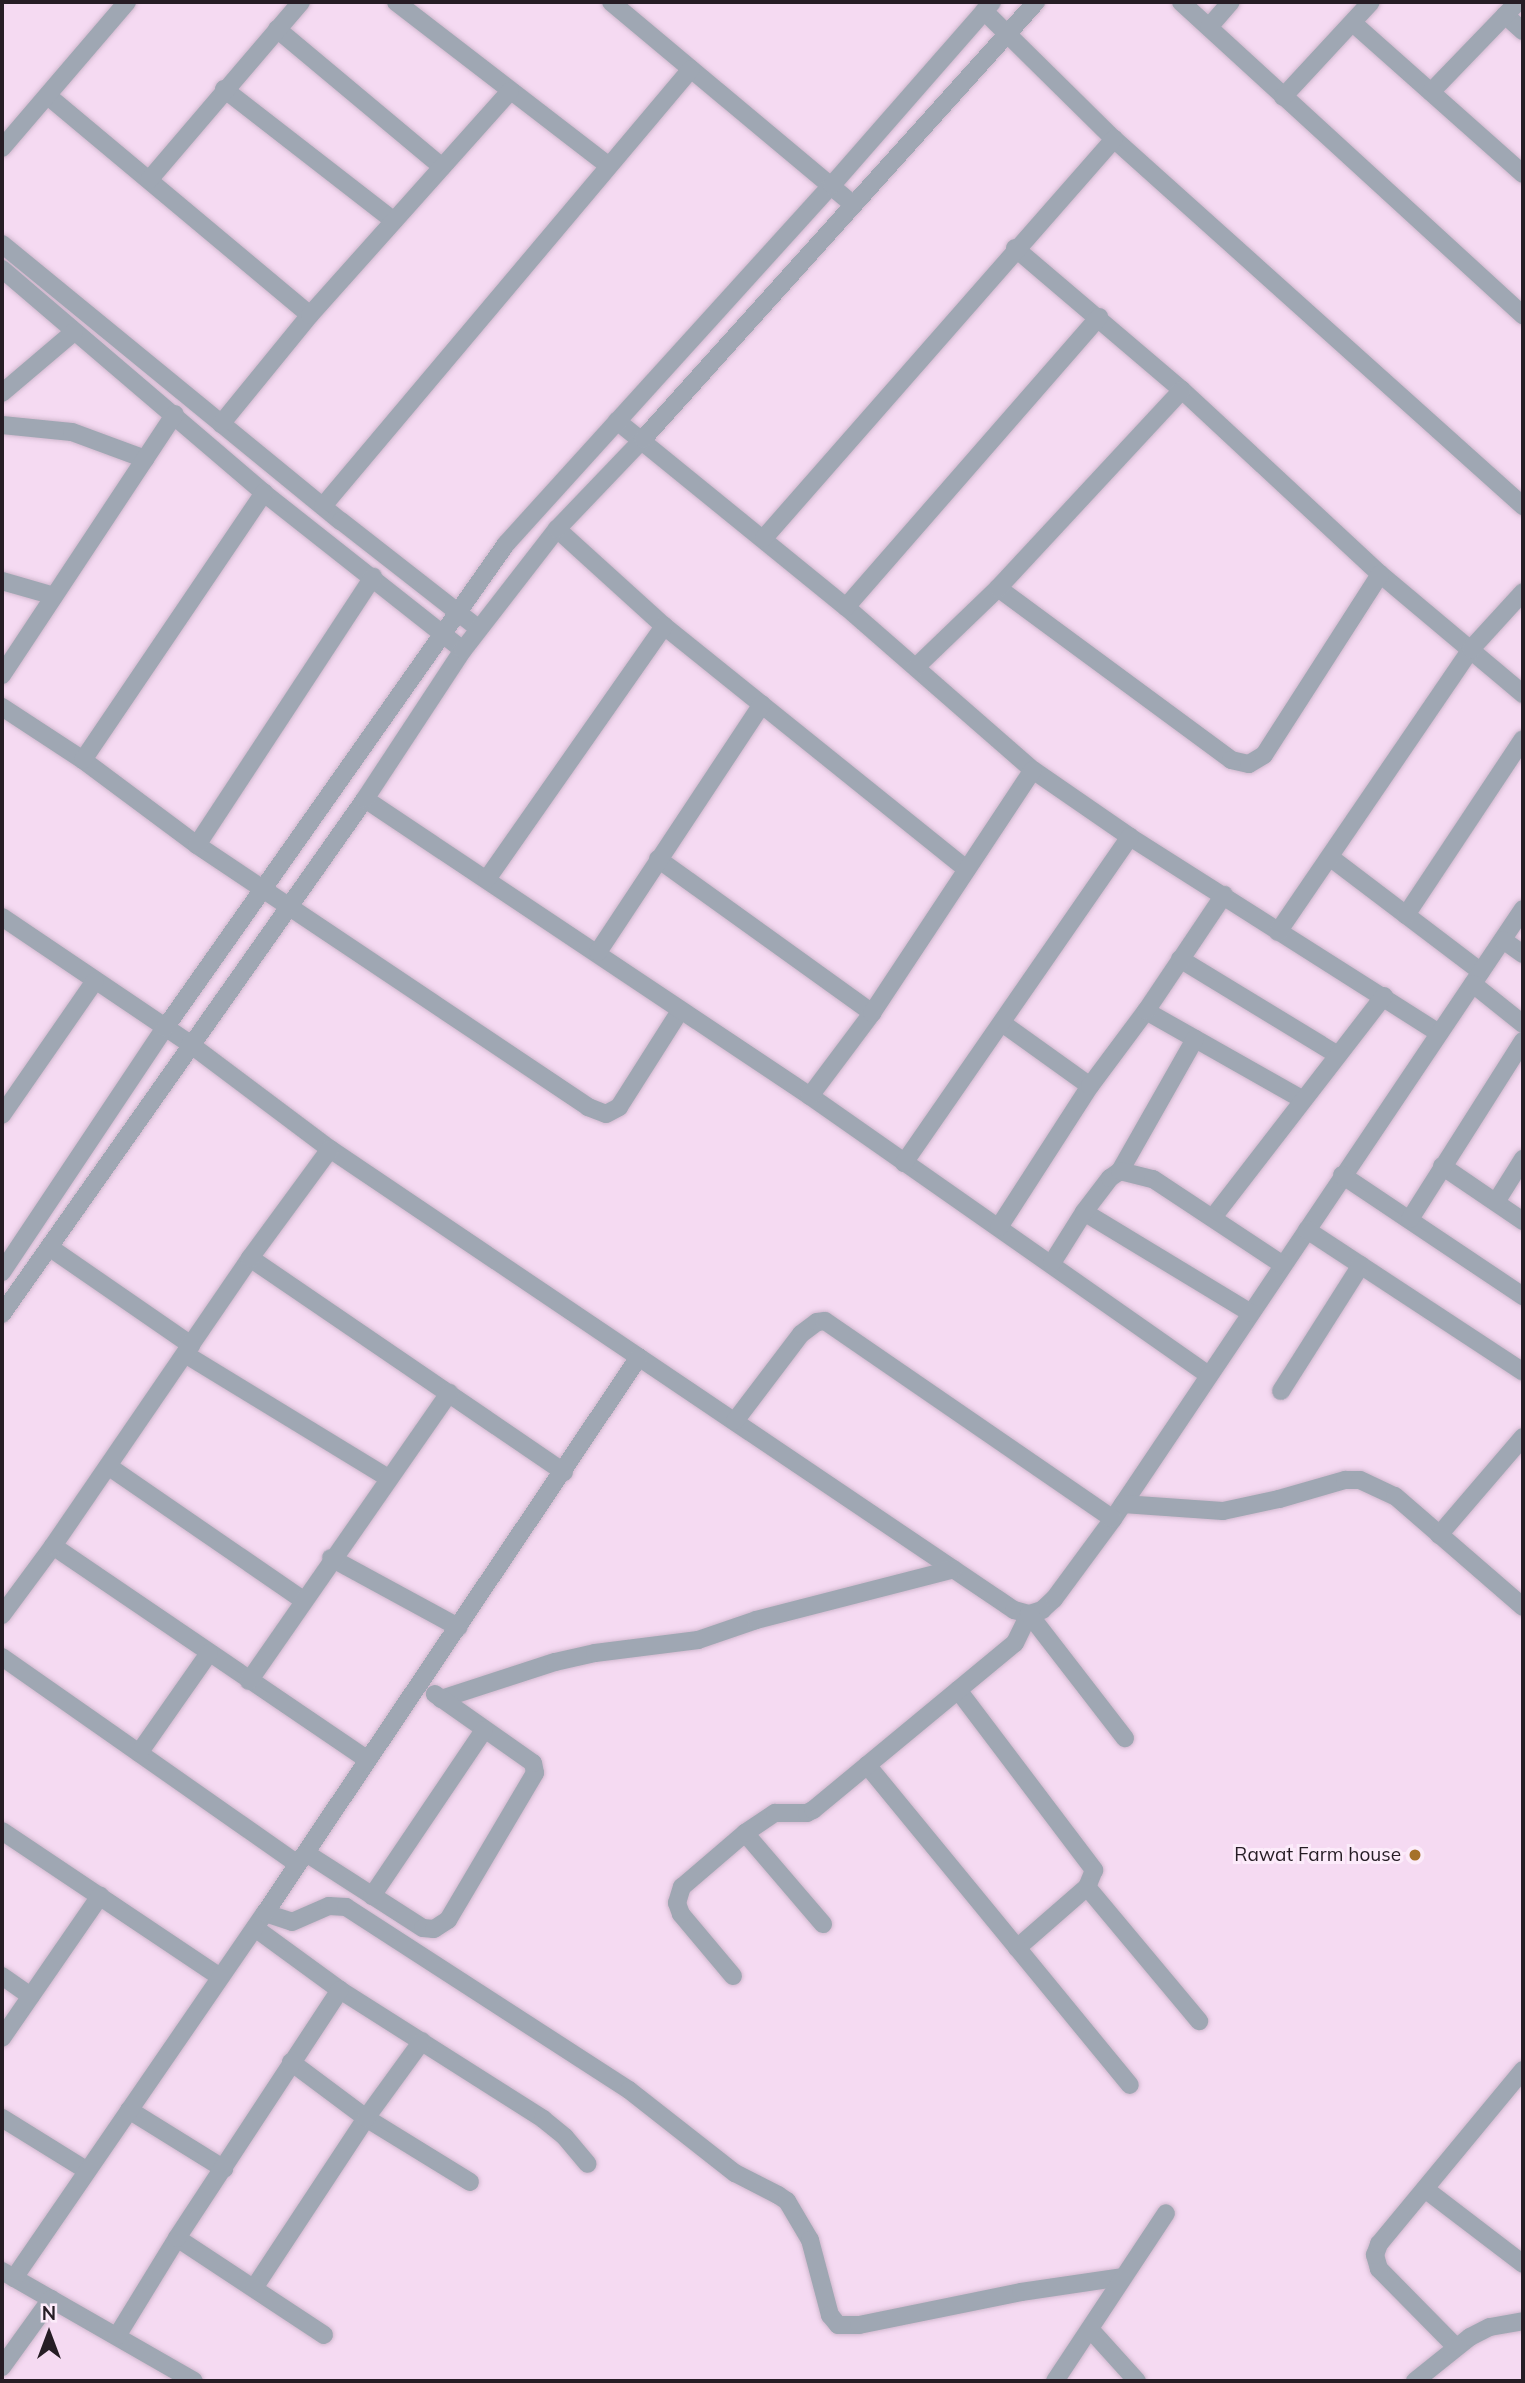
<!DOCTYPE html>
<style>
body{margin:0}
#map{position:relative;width:1525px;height:2383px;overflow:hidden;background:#f5daf2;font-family:Mulish,sans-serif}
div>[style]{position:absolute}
.roads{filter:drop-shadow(0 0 2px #d0b8cd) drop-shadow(0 0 2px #d0b8cd)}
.minor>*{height:18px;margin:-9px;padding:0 9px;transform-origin:9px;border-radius:9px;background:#9fa7b3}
.dots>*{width:19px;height:19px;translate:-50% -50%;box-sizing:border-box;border:4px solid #fcebfa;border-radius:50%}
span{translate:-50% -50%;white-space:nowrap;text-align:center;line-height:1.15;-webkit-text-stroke:6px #fcebfa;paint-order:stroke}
.poi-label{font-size:19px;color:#261d25}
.right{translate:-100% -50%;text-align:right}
.frame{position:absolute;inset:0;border:4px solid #261d25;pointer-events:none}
.north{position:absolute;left:14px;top:2299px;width:70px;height:70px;-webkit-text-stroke:5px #fcebfa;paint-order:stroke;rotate:0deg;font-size:19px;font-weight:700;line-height:28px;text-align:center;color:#261d25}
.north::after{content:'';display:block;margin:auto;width:24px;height:32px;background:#261d25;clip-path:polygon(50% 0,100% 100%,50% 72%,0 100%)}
</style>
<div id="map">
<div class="roads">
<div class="minor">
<i style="left:396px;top:2px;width:267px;rotate:37.6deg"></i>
<i style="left:611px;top:2px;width:315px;rotate:39.9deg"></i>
<i style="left:1181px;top:2px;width:464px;rotate:42.5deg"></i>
<i style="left:984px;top:11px;width:182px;rotate:44.6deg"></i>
<i style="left:1114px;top:139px;width:550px;rotate:41.9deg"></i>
<i style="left:1505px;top:15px;width:24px;rotate:42deg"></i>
<i style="left:1353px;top:23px;width:227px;rotate:41.6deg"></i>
<i style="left:1209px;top:27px;width:33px;rotate:-49deg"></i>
<i style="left:277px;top:29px;width:215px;rotate:39.9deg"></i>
<i style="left:224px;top:89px;width:215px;rotate:37.8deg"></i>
<i style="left:1431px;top:92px;width:125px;rotate:-46deg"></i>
<i style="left:48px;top:96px;width:341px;rotate:39.9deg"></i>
<i style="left:1283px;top:97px;width:129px;rotate:-47.2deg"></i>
<i style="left:2px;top:148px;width:192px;rotate:-49.4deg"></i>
<i style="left:149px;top:180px;width:234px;rotate:-49.5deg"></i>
<i style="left:2px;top:244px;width:438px;rotate:39.3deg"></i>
<i style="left:341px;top:521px;width:175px;rotate:38deg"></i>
<i style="left:1015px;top:248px;width:219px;rotate:40.4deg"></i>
<i style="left:1182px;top:390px;width:270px;rotate:42.9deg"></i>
<i style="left:1380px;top:574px;width:187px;rotate:40deg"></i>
<i style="left:2px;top:269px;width:345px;rotate:40.5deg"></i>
<i style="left:264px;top:493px;width:253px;rotate:38.3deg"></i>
<i style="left:2px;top:393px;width:94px;rotate:-40.3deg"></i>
<i style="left:617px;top:421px;width:295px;rotate:39.1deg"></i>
<i style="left:846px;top:607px;width:248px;rotate:41.1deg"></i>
<i style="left:1033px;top:770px;width:118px;rotate:34.6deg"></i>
<i style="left:1130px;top:837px;width:366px;rotate:32.4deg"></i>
<i style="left:221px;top:424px;width:141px;rotate:-50.8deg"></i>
<i style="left:310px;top:315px;width:300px;rotate:-48.2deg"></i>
<i style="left:2px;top:425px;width:70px;rotate:5.7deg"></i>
<i style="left:72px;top:432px;width:78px;rotate:20.3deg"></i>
<i style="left:323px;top:506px;width:571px;rotate:-49.9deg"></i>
<i style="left:557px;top:529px;width:144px;rotate:42.2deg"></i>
<i style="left:664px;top:626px;width:388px;rotate:38.8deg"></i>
<i style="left:764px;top:538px;width:531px;rotate:-48.74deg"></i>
<i style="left:2px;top:581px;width:54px;rotate:16.1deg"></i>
<i style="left:998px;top:588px;width:290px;rotate:36.4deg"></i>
<i style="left:1231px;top:760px;width:18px;rotate:13deg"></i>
<i style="left:1249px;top:764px;width:17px;rotate:-31deg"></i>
<i style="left:1264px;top:755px;width:215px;rotate:-57.3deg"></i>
<i style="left:846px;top:607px;width:385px;rotate:-48.9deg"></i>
<i style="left:916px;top:667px;width:114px;rotate:-43.9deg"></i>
<i style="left:998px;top:588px;width:270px;rotate:-47.1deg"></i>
<i style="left:2px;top:675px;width:313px;rotate:-56.5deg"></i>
<i style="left:2px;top:707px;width:97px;rotate:33.2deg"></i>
<i style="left:83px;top:760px;width:142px;rotate:36.7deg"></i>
<i style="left:197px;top:845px;width:471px;rotate:33.8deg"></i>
<i style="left:588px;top:1107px;width:19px;rotate:21deg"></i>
<i style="left:606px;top:1114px;width:15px;rotate:-28deg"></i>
<i style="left:619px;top:1107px;width:114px;rotate:-57.6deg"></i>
<i style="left:83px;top:760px;width:323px;rotate:-55.9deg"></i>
<i style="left:365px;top:799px;width:535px;rotate:33.72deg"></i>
<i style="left:810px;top:1096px;width:486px;rotate:35deg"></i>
<i style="left:197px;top:845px;width:321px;rotate:-56.7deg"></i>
<i style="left:1331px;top:858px;width:188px;rotate:37.2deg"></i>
<i style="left:658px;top:859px;width:264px;rotate:35.7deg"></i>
<i style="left:487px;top:879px;width:309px;rotate:-55deg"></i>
<i style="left:1406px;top:915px;width:211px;rotate:-56.4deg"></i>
<i style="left:2px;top:917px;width:227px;rotate:34deg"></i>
<i style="left:190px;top:1044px;width:175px;rotate:36.9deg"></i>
<i style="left:330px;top:1149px;width:825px;rotate:33.98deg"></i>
<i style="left:1014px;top:1610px;width:16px;rotate:15deg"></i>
<i style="left:1029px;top:1614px;width:14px;rotate:-17deg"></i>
<i style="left:1042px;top:1610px;width:16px;rotate:-43deg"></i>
<i style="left:1054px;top:1599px;width:99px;rotate:-53.6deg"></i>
<i style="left:1113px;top:1519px;width:735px;rotate:-56.09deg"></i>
<i style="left:1278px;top:932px;width:343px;rotate:-55.7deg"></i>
<i style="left:1471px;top:649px;width:77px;rotate:-47.6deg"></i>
<i style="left:1503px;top:940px;width:24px;rotate:35deg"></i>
<i style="left:598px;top:952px;width:297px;rotate:-56.5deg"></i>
<i style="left:1180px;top:959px;width:185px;rotate:31.3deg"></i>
<i style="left:1473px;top:984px;width:64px;rotate:38.7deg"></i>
<i style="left:1146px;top:1011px;width:180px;rotate:29.5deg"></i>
<i style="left:1002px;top:1023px;width:108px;rotate:35.6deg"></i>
<i style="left:810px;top:1096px;width:104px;rotate:-53.2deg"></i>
<i style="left:872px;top:1013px;width:291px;rotate:-56.5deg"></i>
<i style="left:2px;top:1115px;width:162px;rotate:-55.3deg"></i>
<i style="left:904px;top:1163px;width:397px;rotate:-55.3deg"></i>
<i style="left:1442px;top:1166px;width:98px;rotate:34.2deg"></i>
<i style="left:1120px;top:1171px;width:152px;rotate:-60.4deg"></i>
<i style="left:1342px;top:1175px;width:218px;rotate:33.8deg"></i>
<i style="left:1496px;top:1202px;width:51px;rotate:-57.9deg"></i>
<i style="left:1084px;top:1212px;width:195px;rotate:31.2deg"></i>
<i style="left:1214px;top:1216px;width:278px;rotate:-52.3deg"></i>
<i style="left:1410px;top:1219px;width:211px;rotate:-57.6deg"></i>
<i style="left:999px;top:1227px;width:168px;rotate:-57.2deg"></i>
<i style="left:1090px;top:1086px;width:94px;rotate:-53.3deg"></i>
<i style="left:1146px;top:1011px;width:140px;rotate:-56.1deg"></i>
<i style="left:1307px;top:1230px;width:258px;rotate:33.3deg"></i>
<i style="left:49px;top:1247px;width:173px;rotate:34.6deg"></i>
<i style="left:250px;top:1258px;width:380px;rotate:34.3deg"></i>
<i style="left:1052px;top:1263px;width:60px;rotate:-57.9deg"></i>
<i style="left:1084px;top:1212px;width:43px;rotate:-52.6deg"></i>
<i style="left:1110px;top:1178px;width:12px;rotate:-35deg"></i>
<i style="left:1120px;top:1171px;width:34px;rotate:14deg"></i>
<i style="left:1153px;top:1179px;width:156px;rotate:33.5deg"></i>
<i style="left:2px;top:1272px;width:293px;rotate:-56.3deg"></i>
<i style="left:165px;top:1028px;width:592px;rotate:-54.83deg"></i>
<i style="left:506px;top:544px;width:485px;rotate:-47.8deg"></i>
<i style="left:832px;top:185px;width:243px;rotate:-48.8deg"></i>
<i style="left:2px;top:1314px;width:630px;rotate:-54.82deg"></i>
<i style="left:365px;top:799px;width:178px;rotate:-56.7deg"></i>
<i style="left:463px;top:650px;width:153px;rotate:-52.2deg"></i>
<i style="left:557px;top:529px;width:124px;rotate:-46.3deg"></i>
<i style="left:643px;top:439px;width:588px;rotate:-48.03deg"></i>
<i style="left:185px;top:1354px;width:238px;rotate:31.4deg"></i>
<i style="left:1281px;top:1391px;width:149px;rotate:-57.6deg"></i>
<i style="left:735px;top:1421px;width:109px;rotate:-52.8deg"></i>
<i style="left:801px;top:1334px;width:20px;rotate:-37deg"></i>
<i style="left:817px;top:1322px;width:8px;rotate:-7deg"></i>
<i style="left:825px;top:1321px;width:349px;rotate:34.5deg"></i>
<i style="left:108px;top:1466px;width:237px;rotate:34.5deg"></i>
<i style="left:1123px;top:1504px;width:100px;rotate:4deg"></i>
<i style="left:1223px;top:1511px;width:57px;rotate:-12.1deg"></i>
<i style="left:1279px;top:1499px;width:69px;rotate:-16.1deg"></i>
<i style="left:1345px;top:1480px;width:15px"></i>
<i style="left:1360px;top:1480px;width:38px;rotate:25deg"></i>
<i style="left:1395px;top:1496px;width:169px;rotate:40.9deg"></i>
<i style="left:1439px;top:1535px;width:129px;rotate:-49.4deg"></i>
<i style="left:53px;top:1546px;width:379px;rotate:34.2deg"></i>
<i style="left:331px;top:1558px;width:145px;rotate:28.5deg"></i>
<i style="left:2px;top:1615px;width:86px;rotate:-53.5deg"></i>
<i style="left:53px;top:1546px;width:349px;rotate:-55.6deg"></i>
<i style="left:250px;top:1258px;width:135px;rotate:-53.7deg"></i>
<i style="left:2px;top:1657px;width:361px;rotate:35deg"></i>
<i style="left:249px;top:1681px;width:351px;rotate:-55.2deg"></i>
<i style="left:958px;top:1690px;width:226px;rotate:52.9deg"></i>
<i style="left:1094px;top:1870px;width:18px;rotate:112deg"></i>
<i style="left:1087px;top:1887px;width:93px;rotate:138.9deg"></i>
<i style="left:441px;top:1699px;width:120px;rotate:-18deg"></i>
<i style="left:555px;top:1662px;width:41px;rotate:-12.7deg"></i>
<i style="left:595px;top:1653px;width:104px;rotate:-7.2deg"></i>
<i style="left:698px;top:1640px;width:61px;rotate:-19deg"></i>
<i style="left:756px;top:1620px;width:204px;rotate:-14.4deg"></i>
<i style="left:139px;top:1753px;width:122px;rotate:-55deg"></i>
<i style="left:867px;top:1765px;width:414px;rotate:50.6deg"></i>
<i style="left:2px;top:1831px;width:262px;rotate:33.8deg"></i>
<i style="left:745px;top:1833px;width:120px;rotate:49.4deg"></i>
<i style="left:306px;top:1853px;width:139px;rotate:32.7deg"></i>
<i style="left:423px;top:1928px;width:11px;rotate:5deg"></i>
<i style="left:434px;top:1929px;width:17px;rotate:-33deg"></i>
<i style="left:448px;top:1920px;width:171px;rotate:-59.4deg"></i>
<i style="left:535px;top:1773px;width:10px;rotate:-101deg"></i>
<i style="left:533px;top:1763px;width:120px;rotate:-144.9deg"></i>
<i style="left:1087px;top:1887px;width:175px;rotate:50.1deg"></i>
<i style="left:372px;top:1896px;width:200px;rotate:-56deg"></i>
<i style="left:265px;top:1913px;width:28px;rotate:18deg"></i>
<i style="left:292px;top:1922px;width:40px;rotate:-23.4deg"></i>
<i style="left:329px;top:1906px;width:17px;rotate:3deg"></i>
<i style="left:346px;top:1907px;width:337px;rotate:32.9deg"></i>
<i style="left:629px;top:2090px;width:135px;rotate:38.1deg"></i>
<i style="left:735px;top:2173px;width:48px;rotate:27.1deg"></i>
<i style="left:778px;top:2195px;width:11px;rotate:34deg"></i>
<i style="left:787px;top:2201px;width:45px;rotate:59.5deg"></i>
<i style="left:810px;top:2240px;width:78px;rotate:75.1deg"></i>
<i style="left:830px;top:2315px;width:13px;rotate:51deg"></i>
<i style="left:838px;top:2325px;width:21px"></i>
<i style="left:859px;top:2325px;width:165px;rotate:-11.5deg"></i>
<i style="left:1021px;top:2292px;width:102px;rotate:-8.4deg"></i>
<i style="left:255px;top:1928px;width:105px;rotate:36.1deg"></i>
<i style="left:340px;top:1990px;width:241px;rotate:32.4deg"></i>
<i style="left:543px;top:2119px;width:28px;rotate:39deg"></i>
<i style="left:565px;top:2137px;width:35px;rotate:50deg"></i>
<i style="left:2px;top:1976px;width:35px;rotate:35deg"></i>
<i style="left:733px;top:1976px;width:81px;rotate:-130deg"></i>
<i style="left:681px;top:1914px;width:12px;rotate:-110deg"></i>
<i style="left:677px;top:1903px;width:17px;rotate:-73deg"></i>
<i style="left:682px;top:1887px;width:83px;rotate:-40.6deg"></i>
<i style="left:745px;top:1833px;width:36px;rotate:-34deg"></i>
<i style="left:775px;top:1813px;width:32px"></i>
<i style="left:807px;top:1813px;width:7px;rotate:-27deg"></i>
<i style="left:813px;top:1810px;width:262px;rotate:-39.6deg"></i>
<i style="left:1015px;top:1643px;width:32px;rotate:-64deg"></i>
<i style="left:1029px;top:1614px;width:157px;rotate:52.3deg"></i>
<i style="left:2px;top:2038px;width:173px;rotate:-55.4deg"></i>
<i style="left:291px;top:2062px;width:94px;rotate:36.7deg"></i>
<i style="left:366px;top:2118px;width:122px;rotate:31.6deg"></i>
<i style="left:129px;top:2110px;width:112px;rotate:31.8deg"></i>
<i style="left:2px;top:2118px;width:99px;rotate:31.8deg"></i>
<i style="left:1425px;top:2189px;width:123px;rotate:37.4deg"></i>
<i style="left:177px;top:2238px;width:176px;rotate:33.4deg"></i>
<i style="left:2px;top:2271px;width:221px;rotate:29.8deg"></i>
<i style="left:14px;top:2278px;width:443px;rotate:-55.5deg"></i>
<i style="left:265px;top:1913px;width:670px;rotate:-56.07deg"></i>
<i style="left:254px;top:2288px;width:204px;rotate:-56.6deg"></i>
<i style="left:366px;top:2118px;width:95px;rotate:-54deg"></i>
<i style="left:1090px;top:2329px;width:70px;rotate:47.9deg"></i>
<i style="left:117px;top:2336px;width:115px;rotate:-58.5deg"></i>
<i style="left:177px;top:2238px;width:297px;rotate:-56.7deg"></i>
<i style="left:1456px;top:2347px;width:110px;rotate:-134.6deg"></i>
<i style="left:1379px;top:2269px;width:15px;rotate:-106deg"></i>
<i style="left:1375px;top:2255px;width:12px;rotate:-70deg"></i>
<i style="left:1379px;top:2244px;width:226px;rotate:-50.4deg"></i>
<i style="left:2px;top:2367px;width:84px;rotate:-54.2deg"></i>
<i style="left:1055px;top:2381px;width:201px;rotate:-56.5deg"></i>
<i style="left:1415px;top:2381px;width:70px;rotate:-38.7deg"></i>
<i style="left:1470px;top:2337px;width:22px;rotate:-27deg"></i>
<i style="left:1490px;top:2327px;width:34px;rotate:-10deg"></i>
</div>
</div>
<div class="dots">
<i style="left:1415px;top:1855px;background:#a57129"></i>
</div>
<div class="poi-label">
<span class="right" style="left:1401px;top:1855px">Rawat Farm house</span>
</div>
<div class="frame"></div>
<div class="north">N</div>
</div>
